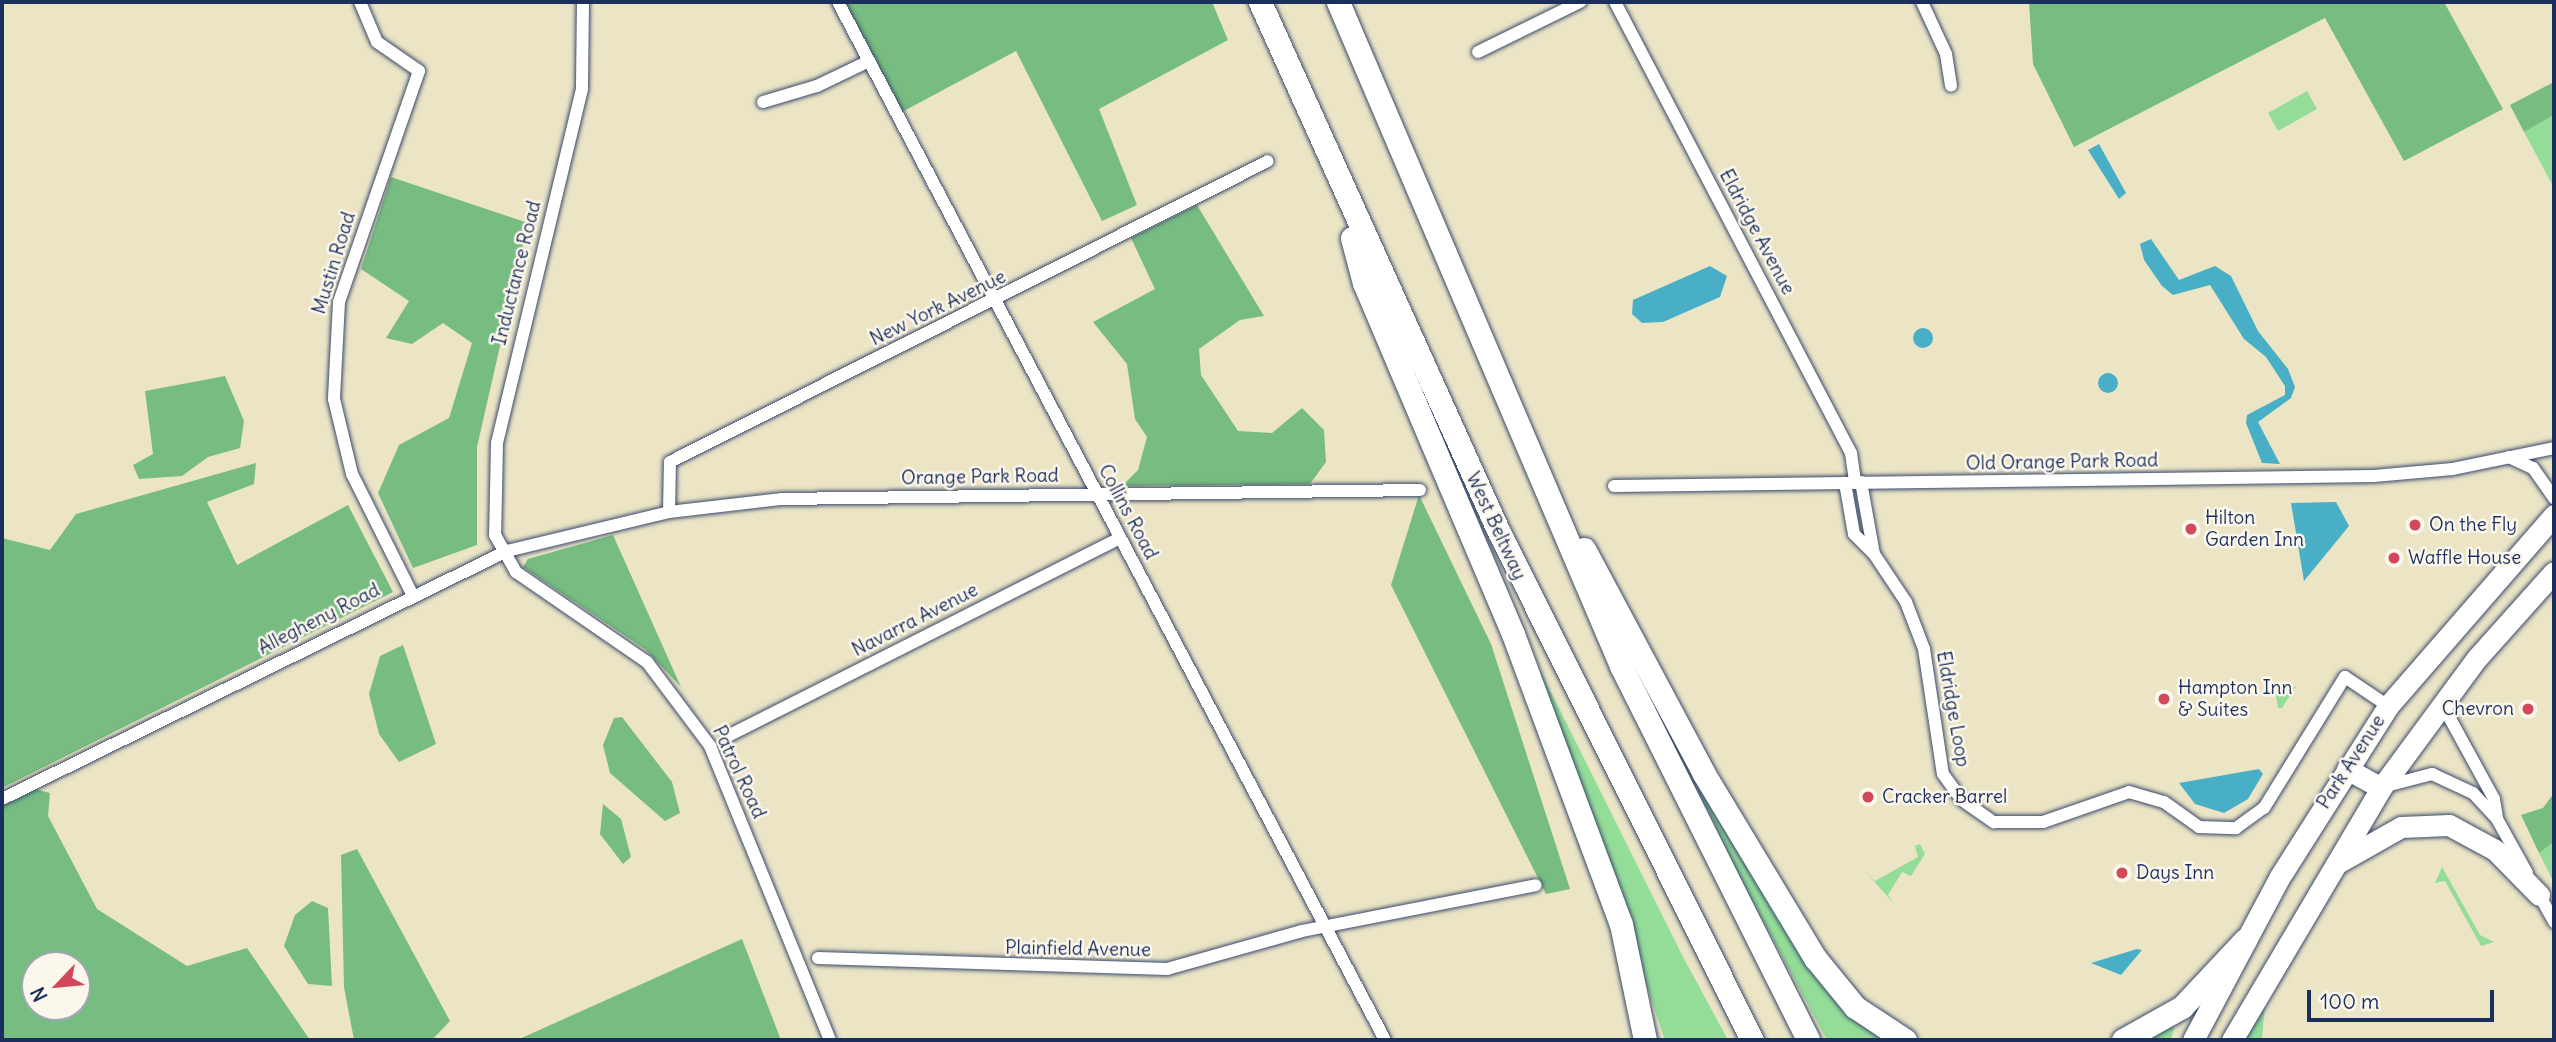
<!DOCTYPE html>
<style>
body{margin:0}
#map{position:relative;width:2556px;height:1042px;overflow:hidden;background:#ebe5c6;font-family:Delius,sans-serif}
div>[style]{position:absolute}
.green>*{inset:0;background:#94dd98}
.forest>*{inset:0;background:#77bc80}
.water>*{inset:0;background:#48afc7}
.round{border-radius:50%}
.roads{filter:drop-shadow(0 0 2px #3a4a6e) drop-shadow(0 0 2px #3a4a6e)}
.minor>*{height:12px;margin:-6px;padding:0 6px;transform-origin:6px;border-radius:6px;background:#fff}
.trunk>*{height:21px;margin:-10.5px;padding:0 10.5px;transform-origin:10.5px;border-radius:10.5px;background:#fff}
.motorway>*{height:23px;margin:-11.5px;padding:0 11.5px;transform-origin:11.5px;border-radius:11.5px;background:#fff}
.dots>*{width:19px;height:19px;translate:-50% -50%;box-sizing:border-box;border:4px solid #fbf7ec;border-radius:50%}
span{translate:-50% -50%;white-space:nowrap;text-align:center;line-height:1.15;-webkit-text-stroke:5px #fbf7ec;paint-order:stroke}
.street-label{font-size:19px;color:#1b2f5e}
.poi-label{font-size:19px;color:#1b2f5e}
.left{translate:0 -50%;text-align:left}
.right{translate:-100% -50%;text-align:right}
.frame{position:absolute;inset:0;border:4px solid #1b2f5e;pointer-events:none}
.north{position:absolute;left:21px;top:951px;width:70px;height:70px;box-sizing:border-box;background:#fbf7ec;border:2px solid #a1a7b3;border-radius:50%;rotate:244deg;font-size:19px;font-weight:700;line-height:28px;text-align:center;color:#1b2f5e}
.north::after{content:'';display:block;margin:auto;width:24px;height:32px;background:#d1495b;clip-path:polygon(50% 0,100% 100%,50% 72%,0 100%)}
.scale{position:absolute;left:2307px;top:990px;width:187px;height:32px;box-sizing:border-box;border:4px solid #1b2f5e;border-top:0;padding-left:9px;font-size:21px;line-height:24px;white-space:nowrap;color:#1b2f5e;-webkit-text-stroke:5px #fbf7ec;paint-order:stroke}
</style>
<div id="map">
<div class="green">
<i style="clip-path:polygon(2307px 91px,2317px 109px,2278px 131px,2268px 113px)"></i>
<i style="clip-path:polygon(2554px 115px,2554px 188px,2524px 132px)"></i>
<i style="clip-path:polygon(1539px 668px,1682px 955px,1728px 1040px,1665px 1040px)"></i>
<i style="clip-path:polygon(2296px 686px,2282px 708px,2278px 708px,2276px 695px)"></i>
<i style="clip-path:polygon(1706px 787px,1737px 842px,1891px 1040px,1827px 1040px,1737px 872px,1698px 790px)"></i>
<i style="clip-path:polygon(2554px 842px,2554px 883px,2539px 853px)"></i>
<i style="clip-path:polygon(1920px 844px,1925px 854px,1911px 876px,1902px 872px,1888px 895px,1895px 905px,1865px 871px,1875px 881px,1918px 857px,1915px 846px)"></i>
<i style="clip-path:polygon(2442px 867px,2480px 935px,2494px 942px,2481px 946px,2445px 881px,2435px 883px)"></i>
<i style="clip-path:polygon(2265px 1003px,2262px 1040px,2245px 1040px)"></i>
<i style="clip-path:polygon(2176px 1019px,2171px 1040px,2142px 1040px)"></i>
</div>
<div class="forest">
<i style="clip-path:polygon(844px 2px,1212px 2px,1228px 40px,1099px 109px,1137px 205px,1102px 221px,1016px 51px,902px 112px)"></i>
<i style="clip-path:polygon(2029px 2px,2444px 2px,2503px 109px,2404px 161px,2325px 18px,2074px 147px,2033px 64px)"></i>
<i style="clip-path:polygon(2554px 82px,2554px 115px,2524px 132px,2510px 105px)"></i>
<i style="clip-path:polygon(391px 177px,528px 223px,477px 447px,477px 545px,413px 568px,378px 493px,399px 445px,449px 418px,472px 343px,443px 323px,412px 344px,386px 338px,409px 301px,361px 269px)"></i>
<i style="clip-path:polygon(1197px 205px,1264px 316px,1240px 320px,1199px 349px,1201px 375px,1238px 431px,1272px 433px,1302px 408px,1324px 430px,1326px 462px,1310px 484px,1122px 486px,1138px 470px,1147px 437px,1135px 419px,1127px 364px,1093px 322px,1155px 289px,1131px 238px)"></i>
<i style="clip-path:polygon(225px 376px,244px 421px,240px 448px,208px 457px,182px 476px,139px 479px,133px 465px,153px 454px,145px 391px)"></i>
<i style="clip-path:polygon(256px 463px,254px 484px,207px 502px,237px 565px,348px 505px,393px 592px,2px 788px,2px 538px,50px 550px,76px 514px)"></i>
<i style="clip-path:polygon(1419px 495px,1491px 644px,1570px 889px,1546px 894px,1391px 585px)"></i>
<i style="clip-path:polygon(613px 535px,681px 687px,646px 650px,523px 567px,528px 559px)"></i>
<i style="clip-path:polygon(403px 645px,436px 744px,399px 762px,379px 734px,369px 694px,380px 656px)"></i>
<i style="clip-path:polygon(622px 717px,672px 782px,680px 813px,665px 821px,610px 773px,603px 745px,614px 718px)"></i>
<i style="clip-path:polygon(evenodd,35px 789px,50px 793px,48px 816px,97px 909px,187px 966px,247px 948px,310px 1040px,2px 1040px,2px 806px,35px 789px,35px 965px,77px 965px,77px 1007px,35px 1007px,35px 965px)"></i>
<i style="clip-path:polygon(2554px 793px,2554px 842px,2539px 853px,2521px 815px,2543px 808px)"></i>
<i style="clip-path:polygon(603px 804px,621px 819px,631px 857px,623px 864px,600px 834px)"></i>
<i style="clip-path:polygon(357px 849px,450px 1021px,432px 1040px,354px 1040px,344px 987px,341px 855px)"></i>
<i style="clip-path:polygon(312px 901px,328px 908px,332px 986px,308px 984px,284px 946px,295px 915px)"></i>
<i style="clip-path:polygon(742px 939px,781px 1040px,517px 1040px)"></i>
</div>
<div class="water">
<i style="clip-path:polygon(2099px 144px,2126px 193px,2119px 199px,2088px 150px)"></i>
<i style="clip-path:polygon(2151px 239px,2179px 280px,2215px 266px,2231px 276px,2258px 331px,2288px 369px,2295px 387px,2291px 398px,2258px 422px,2280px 464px,2262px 463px,2246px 423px,2247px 415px,2285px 395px,2285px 386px,2266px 357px,2244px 339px,2210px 285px,2173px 295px,2162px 286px,2144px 260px,2140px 244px)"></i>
<i style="clip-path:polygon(1710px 266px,1727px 276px,1720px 297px,1663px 322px,1642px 323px,1632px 314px,1633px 300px)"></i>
<i class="round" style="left:1913px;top:328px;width:20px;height:20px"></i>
<i class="round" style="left:2098px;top:373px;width:20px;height:20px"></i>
<i style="clip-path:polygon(2336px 502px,2349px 526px,2304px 581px,2291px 503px)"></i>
<i style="clip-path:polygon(2259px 769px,2263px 774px,2248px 799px,2224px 813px,2195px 804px,2179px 783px)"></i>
<i style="clip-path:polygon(2142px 950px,2121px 975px,2091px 963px,2137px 949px)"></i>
</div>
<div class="roads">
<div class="minor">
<i style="left:360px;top:2px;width:43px;rotate:67deg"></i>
<i style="left:377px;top:42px;width:51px;rotate:34.6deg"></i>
<i style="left:419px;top:71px;width:244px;rotate:109.1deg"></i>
<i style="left:339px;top:302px;width:97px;rotate:93deg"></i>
<i style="left:334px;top:399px;width:77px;rotate:76.5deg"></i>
<i style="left:352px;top:474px;width:134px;rotate:63.4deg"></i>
<i style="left:583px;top:2px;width:87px;rotate:90.7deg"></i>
<i style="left:582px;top:89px;width:364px;rotate:103.5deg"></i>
<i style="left:497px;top:443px;width:92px;rotate:91.2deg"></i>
<i style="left:495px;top:535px;width:43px;rotate:60.4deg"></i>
<i style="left:516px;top:572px;width:159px;rotate:34.5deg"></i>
<i style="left:647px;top:662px;width:105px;rotate:53.1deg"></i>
<i style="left:710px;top:746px;width:318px;rotate:67.8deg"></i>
<i style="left:838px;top:2px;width:1173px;rotate:62.21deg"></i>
<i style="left:1615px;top:2px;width:509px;rotate:62.38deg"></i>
<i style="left:1851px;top:453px;width:30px;rotate:82deg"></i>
<i style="left:1922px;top:2px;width:57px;rotate:65.2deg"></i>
<i style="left:1946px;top:54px;width:32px;rotate:81deg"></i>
<i style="left:1478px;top:52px;width:114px;rotate:-26.1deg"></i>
<i style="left:763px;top:102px;width:56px;rotate:-16.5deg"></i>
<i style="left:817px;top:86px;width:58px;rotate:-25.7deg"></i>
<i style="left:2509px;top:457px;width:26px;rotate:25deg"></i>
<i style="left:2533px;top:468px;width:37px;rotate:55deg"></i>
<i style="left:1861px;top:482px;width:73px;rotate:79.8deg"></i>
<i style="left:1874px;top:554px;width:58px;rotate:56.3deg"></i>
<i style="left:1906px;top:602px;width:50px;rotate:69deg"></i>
<i style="left:1924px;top:649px;width:126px;rotate:81.4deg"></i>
<i style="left:1943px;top:774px;width:32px;rotate:54deg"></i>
<i style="left:1962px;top:800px;width:39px;rotate:35deg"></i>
<i style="left:1994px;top:822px;width:49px"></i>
<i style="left:2043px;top:822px;width:91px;rotate:-19.2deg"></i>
<i style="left:2129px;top:792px;width:36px;rotate:16deg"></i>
<i style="left:2164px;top:802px;width:43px;rotate:35.5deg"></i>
<i style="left:2199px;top:827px;width:37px;rotate:2deg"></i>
<i style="left:2236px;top:828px;width:34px;rotate:-36deg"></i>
<i style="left:2264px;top:808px;width:154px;rotate:-58.3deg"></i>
<i style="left:2345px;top:677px;width:52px;rotate:34deg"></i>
<i style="left:1845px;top:483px;width:52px;rotate:80deg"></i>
<i style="left:1854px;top:534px;width:28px;rotate:45deg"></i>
<i style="left:1614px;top:486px;width:760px;rotate:-0.75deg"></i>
<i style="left:2374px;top:476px;width:79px;rotate:-5.1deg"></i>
<i style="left:2453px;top:469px;width:103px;rotate:-11.7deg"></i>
<i style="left:669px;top:512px;width:50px;rotate:-88.9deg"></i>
<i style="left:670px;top:462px;width:669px;rotate:-26.72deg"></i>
<i style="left:2442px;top:704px;width:108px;rotate:61.3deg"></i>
<i style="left:2494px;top:799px;width:20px;rotate:81deg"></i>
<i style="left:728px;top:736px;width:439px;rotate:-26.8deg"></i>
<i style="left:2386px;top:786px;width:48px;rotate:-14.6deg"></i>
<i style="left:2432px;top:774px;width:45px;rotate:24.9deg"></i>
<i style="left:2473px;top:793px;width:35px;rotate:47deg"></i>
<i style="left:2497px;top:819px;width:62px;rotate:60.9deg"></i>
<i style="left:2px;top:799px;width:563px;rotate:-26.16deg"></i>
<i style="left:507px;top:551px;width:167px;rotate:-13.5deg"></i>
<i style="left:669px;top:512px;width:114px;rotate:-6.6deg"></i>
<i style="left:782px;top:499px;width:638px;rotate:-0.81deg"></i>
<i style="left:2536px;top:889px;width:38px;rotate:61deg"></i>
<i style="left:818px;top:958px;width:349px;rotate:1.8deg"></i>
<i style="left:1167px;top:969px;width:140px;rotate:-15.7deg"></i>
<i style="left:1302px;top:931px;width:238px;rotate:-11.1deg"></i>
</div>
<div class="trunk">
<i style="left:2347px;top:769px;width:39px;rotate:29deg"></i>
<i style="left:2339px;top:862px;width:71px;rotate:-29.4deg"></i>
<i style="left:2401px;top:827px;width:48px;rotate:-2.4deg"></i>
<i style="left:2449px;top:825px;width:52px;rotate:28.5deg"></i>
<i style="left:2495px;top:850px;width:63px;rotate:45.6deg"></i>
<i style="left:2193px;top:1040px;width:183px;rotate:-62deg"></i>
<i style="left:2279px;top:878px;width:204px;rotate:-57.6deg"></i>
<i style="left:2388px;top:706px;width:253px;rotate:-49deg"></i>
<i style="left:2232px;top:1040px;width:293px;rotate:-59.4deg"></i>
<i style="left:2381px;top:788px;width:162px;rotate:-53.6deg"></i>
<i style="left:2477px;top:658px;width:115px;rotate:-48.2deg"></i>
</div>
<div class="motorway">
<i style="left:1260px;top:2px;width:579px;rotate:65.74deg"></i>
<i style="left:1498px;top:530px;width:570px;rotate:63.52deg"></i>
<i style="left:1338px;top:2px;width:724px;rotate:66.91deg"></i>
<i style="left:1622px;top:668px;width:416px;rotate:63.4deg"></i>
<i style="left:1352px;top:238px;width:47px;rotate:75.1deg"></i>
<i style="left:1364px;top:283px;width:381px;rotate:67deg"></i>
<i style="left:1513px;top:634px;width:309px;rotate:69.6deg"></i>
<i style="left:1621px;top:924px;width:118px;rotate:78.3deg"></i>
<i style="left:1584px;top:549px;width:255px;rotate:61.9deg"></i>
<i style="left:1704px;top:774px;width:215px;rotate:58.9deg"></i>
<i style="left:1815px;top:958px;width:63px;rotate:50.8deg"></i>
<i style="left:1855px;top:1007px;width:60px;rotate:33.4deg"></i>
<i style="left:2123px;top:1040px;width:68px;rotate:-29.2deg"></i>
<i style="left:2182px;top:1007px;width:92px;rotate:-46.8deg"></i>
</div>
</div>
<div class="dots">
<i style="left:2415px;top:525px;background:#d1495b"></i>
<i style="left:2191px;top:529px;background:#d1495b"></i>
<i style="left:2394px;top:558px;background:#d1495b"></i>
<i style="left:2164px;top:699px;background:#d1495b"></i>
<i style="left:2528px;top:709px;background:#d1495b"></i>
<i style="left:1868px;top:797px;background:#d1495b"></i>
<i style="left:2122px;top:873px;background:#d1495b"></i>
</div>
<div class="street-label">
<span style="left:1757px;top:232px;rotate:62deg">Eldridge Avenue</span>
<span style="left:334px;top:263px;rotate:-73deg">Mustin Road</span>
<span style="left:517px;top:273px;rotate:-76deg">Inductance Road</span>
<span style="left:938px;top:308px;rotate:-26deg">New York Avenue</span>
<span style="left:2062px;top:462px;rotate:-1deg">Old Orange Park Road</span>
<span style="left:980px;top:477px;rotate:-1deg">Orange Park Road</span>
<span style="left:1128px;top:512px;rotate:62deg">Collins Road</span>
<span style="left:1496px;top:526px;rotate:65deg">West Beltway</span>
<span style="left:319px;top:619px;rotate:-27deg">Allegheny Road</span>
<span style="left:915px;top:620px;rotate:-27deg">Navarra Avenue</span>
<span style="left:1953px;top:709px;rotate:80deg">Eldridge Loop</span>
<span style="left:2351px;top:762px;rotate:-57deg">Park Avenue</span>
<span style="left:739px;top:772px;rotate:65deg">Patrol Road</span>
<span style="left:1078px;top:949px;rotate:1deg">Plainfield Avenue</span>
</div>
<div class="poi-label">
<span class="left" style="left:2205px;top:529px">Hilton<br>Garden Inn</span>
<span class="left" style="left:2429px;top:525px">On the Fly</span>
<span class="left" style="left:2408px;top:558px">Waffle House</span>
<span class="left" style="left:2178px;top:699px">Hampton Inn<br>&amp; Suites</span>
<span class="right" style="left:2514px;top:709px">Chevron</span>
<span class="left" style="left:1882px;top:797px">Cracker Barrel</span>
<span class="left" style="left:2136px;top:873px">Days Inn</span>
</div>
<div class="frame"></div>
<div class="north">N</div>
<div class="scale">100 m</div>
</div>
